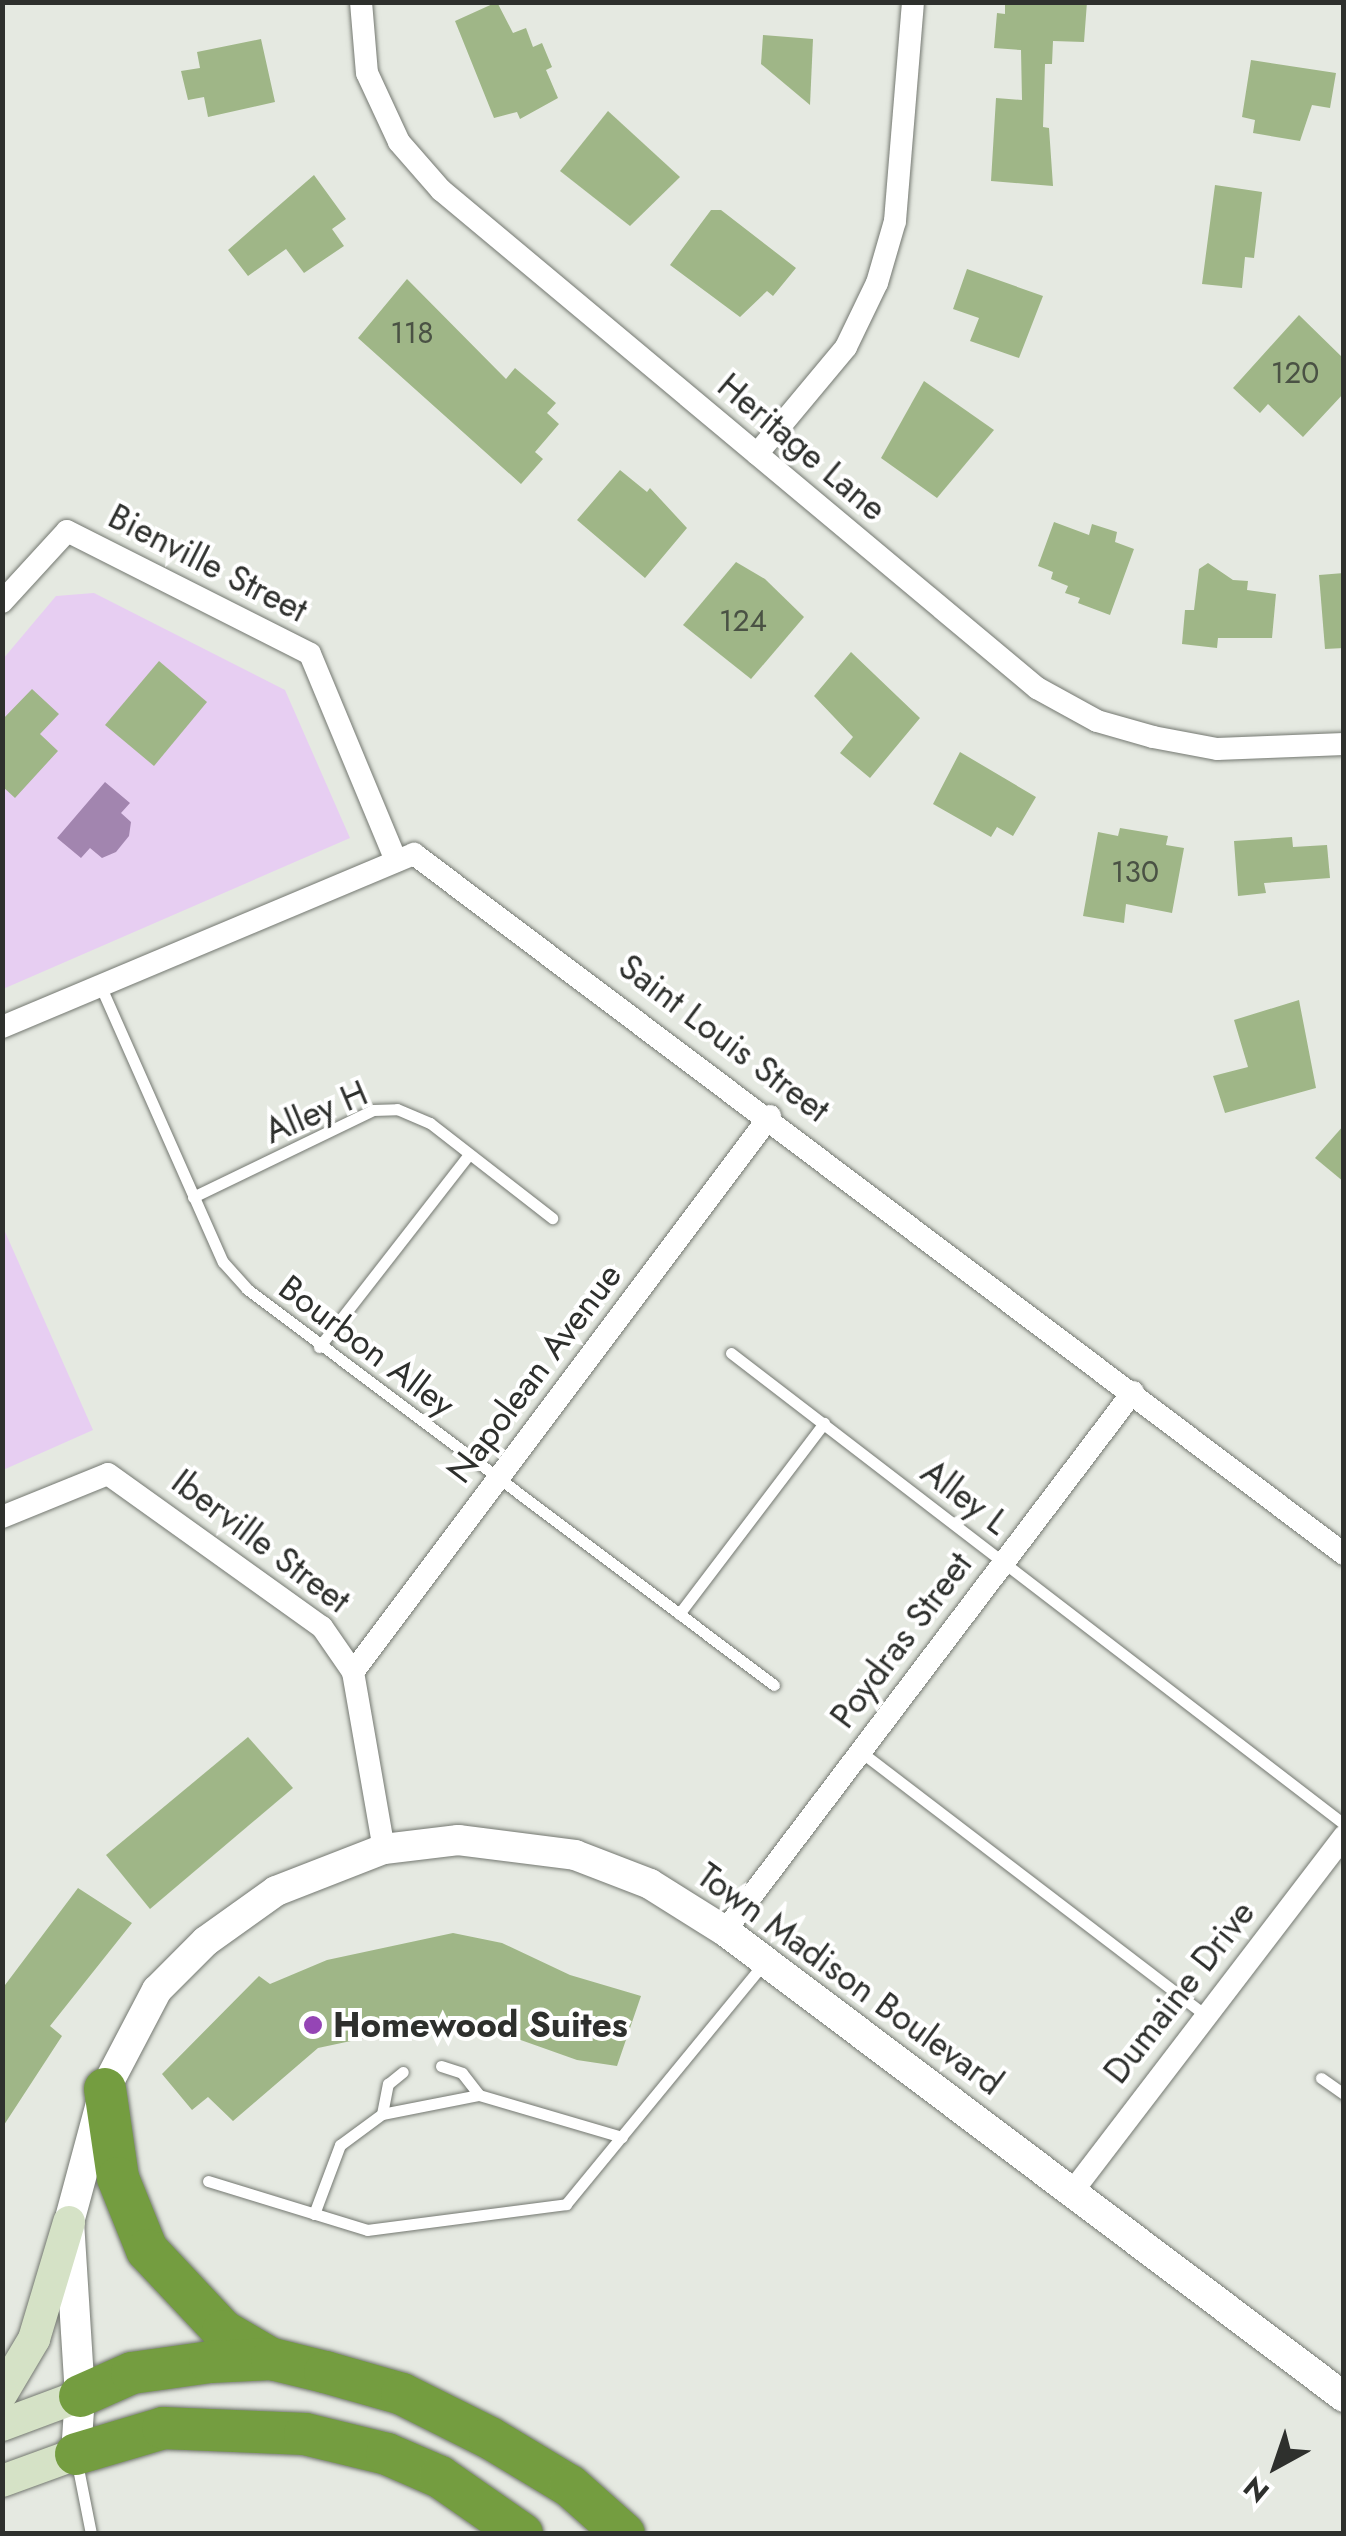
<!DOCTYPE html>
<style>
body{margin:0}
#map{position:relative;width:1346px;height:2536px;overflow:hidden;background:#e5e9e1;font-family:Jost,sans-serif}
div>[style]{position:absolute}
.green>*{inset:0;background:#e7cef2}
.water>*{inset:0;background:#a285af}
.building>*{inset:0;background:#9fb687}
.roads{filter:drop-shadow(0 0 2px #747871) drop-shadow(0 0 2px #747871)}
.service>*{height:11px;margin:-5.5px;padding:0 5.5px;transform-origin:5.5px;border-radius:5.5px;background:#fff}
.minor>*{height:22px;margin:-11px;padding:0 11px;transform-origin:11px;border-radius:11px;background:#fff}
.tertiary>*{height:30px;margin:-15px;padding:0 15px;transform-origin:15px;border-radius:15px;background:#fff}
.secondary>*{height:32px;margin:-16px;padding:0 16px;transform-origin:16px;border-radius:16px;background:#d5e2c6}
.motorway>*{height:42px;margin:-21px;padding:0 21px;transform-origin:21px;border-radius:21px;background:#749d40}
.dots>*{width:28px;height:28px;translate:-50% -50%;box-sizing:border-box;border:5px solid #fff;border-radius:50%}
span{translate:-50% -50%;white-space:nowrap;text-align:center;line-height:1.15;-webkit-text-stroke:8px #fff;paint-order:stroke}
.number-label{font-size:30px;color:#4a5244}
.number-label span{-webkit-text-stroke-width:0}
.street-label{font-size:35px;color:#2e302d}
.poi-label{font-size:35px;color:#2e302d;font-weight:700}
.left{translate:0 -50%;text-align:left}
.frame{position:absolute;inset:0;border:5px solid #2e302d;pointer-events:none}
.north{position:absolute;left:1226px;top:2416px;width:100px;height:100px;-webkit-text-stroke:8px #fff;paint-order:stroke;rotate:220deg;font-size:28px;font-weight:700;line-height:40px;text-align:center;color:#2e302d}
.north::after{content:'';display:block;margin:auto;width:35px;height:45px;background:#2e302d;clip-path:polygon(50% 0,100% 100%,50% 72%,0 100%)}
</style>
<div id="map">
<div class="green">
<i style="clip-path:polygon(94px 593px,285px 690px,350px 838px,3px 989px,3px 659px,56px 596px)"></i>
<i style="clip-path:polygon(2px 1225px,93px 1430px,3px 1470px,2px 1470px)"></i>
</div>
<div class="water">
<i style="clip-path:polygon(105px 782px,130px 803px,121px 813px,131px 822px,129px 836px,116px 852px,102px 858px,90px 848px,81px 858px,57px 838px)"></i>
</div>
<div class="building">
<i style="clip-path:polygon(497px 2px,513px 33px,526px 28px,533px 47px,542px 43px,552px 67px,546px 70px,558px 98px,520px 119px,517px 112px,494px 118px,455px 21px)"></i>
<i style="clip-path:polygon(1005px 2px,1087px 2px,1084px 42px,1053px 41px,1052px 64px,1045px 64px,1043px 127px,1049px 128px,1053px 186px,991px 181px,996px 98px,1022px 100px,1021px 50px,994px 48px,997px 13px,1005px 14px)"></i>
<i style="clip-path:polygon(763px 35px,813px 39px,810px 105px,761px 64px)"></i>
<i style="clip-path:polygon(261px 39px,275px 102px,208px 117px,204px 97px,188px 100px,181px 71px,200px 68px,197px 52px)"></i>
<i style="clip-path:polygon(1251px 60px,1336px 73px,1330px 108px,1312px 105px,1300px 141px,1253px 133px,1255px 120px,1242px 117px)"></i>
<i style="clip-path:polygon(608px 111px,680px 177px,630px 226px,560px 171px)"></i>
<i style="clip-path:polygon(314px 175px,346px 219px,332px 229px,344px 246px,304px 273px,286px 249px,248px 276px,228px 250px)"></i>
<i style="clip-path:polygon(1215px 185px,1262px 192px,1254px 258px,1245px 257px,1242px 288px,1202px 284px)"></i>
<i style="clip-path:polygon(711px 210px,721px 210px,796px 268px,773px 296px,767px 291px,740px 317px,670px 265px)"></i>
<i style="clip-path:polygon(967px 269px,1043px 296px,1019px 358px,970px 341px,979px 318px,953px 309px)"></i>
<i style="clip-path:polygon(407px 279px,506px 379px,515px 368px,556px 403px,547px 413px,559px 424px,535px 452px,543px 459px,521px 484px,358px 338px)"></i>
<i style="clip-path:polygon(1299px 315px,1344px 359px,1344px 393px,1303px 437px,1268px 404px,1260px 413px,1233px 388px)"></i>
<i style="clip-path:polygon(924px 381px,994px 430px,937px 498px,881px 458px)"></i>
<i style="clip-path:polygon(620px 470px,647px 492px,650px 488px,687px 528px,645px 578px,577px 520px)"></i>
<i style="clip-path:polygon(1054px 522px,1089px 535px,1092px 524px,1117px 532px,1115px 542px,1134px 549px,1110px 615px,1078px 603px,1080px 598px,1065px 593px,1068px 586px,1051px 579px,1053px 572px,1038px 566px)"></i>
<i style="clip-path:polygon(736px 562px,765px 579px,804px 617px,751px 679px,683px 625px)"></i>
<i style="clip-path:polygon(1208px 563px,1233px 580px,1248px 581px,1247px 590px,1276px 594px,1272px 638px,1218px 638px,1217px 648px,1182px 644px,1185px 610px,1194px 610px,1199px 569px)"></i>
<i style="clip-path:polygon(1344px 573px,1344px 648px,1325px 649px,1319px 575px)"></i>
<i style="clip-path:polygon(851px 652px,920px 718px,870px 778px,840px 753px,853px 737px,814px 696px)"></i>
<i style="clip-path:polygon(159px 661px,207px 702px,154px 766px,105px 725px)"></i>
<i style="clip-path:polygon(32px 689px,59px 714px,40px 734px,58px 751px,15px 798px,2px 786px,2px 720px)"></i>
<i style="clip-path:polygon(960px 752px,1036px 797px,1013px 836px,997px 827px,991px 837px,933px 804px)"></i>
<i style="clip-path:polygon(1120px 828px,1168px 836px,1166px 845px,1184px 848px,1172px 913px,1126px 904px,1124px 923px,1083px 916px,1098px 832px,1118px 836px)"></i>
<i style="clip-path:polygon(1292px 837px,1293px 847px,1327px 845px,1330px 878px,1264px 883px,1266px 893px,1238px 896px,1234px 841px)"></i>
<i style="clip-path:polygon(1299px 1000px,1316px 1088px,1225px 1113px,1213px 1076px,1248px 1067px,1234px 1020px)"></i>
<i style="clip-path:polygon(1344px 1125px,1344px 1182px,1315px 1158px)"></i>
<i style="clip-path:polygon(248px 1737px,293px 1788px,150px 1909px,106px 1855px)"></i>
<i style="clip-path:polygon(78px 1888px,132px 1923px,50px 2026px,62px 2036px,2px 2128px,2px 1989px)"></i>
<i style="clip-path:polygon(453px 1933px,502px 1943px,570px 1975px,641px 1996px,617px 2066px,577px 2060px,459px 2018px,318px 2048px,233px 2121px,208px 2097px,192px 2110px,162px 2074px,259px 1976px,270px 1984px,327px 1960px)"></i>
</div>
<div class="roads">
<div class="service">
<i style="left:100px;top:985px;width:303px;rotate:66.1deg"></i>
<i style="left:223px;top:1262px;width:36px;rotate:48deg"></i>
<i style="left:247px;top:1289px;width:659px;rotate:36.92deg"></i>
<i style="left:193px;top:1197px;width:200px;rotate:-25.8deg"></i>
<i style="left:373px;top:1110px;width:24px;rotate:-2deg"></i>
<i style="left:397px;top:1109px;width:36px;rotate:23deg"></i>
<i style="left:430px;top:1123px;width:155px;rotate:37.9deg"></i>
<i style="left:319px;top:1347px;width:244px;rotate:-52.1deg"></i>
<i style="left:731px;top:1353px;width:773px;rotate:37.54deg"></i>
<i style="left:679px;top:1614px;width:240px;rotate:-52.8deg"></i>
<i style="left:861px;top:1752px;width:432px;rotate:37.4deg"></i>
<i style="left:441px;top:2066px;width:22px;rotate:18deg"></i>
<i style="left:462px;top:2073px;width:28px;rotate:52deg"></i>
<i style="left:1321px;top:2078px;width:28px;rotate:35deg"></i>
<i style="left:382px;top:2114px;width:31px;rotate:-79deg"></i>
<i style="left:388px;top:2084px;width:19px;rotate:-39deg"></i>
<i style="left:208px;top:2181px;width:166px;rotate:17.1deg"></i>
<i style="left:367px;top:2230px;width:201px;rotate:-7.4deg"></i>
<i style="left:566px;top:2204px;width:310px;rotate:-50.6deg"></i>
<i style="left:314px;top:2214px;width:74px;rotate:-69.4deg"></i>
<i style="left:340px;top:2145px;width:52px;rotate:-36.4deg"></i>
<i style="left:382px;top:2114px;width:99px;rotate:-11.1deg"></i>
<i style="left:479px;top:2095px;width:149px;rotate:16.4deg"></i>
<i style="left:77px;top:2463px;width:72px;rotate:78.8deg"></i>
</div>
<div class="minor">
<i style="left:361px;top:2px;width:71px;rotate:85.2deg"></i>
<i style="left:367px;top:73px;width:76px;rotate:65.1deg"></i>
<i style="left:399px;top:142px;width:64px;rotate:48.8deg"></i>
<i style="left:441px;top:190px;width:777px;rotate:39.88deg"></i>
<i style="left:1037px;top:688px;width:68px;rotate:28.8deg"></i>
<i style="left:1097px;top:721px;width:58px;rotate:15.9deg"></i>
<i style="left:1153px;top:737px;width:65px;rotate:10.6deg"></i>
<i style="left:1217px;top:749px;width:127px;rotate:-2.3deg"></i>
<i style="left:757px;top:454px;width:139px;rotate:-50.2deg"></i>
<i style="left:846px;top:347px;width:71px;rotate:-64.2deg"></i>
<i style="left:877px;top:283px;width:65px;rotate:-73.8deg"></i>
<i style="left:895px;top:221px;width:220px;rotate:-85.3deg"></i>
<i style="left:2px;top:602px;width:96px;rotate:-47.5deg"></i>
<i style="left:67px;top:531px;width:272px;rotate:26.8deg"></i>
<i style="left:310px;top:654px;width:224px;rotate:67.4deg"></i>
<i style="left:2px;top:1027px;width:447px;rotate:-22.8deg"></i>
<i style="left:414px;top:854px;width:1164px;rotate:36.97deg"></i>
<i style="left:2px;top:1517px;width:114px;rotate:-22.1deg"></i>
<i style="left:108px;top:1474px;width:263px;rotate:35.6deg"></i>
<i style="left:322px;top:1627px;width:55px;rotate:55.4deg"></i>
<i style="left:353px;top:1672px;width:180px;rotate:80.1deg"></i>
<i style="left:353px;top:1672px;width:695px;rotate:-53.13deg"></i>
<i style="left:725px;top:1931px;width:676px;rotate:-52.88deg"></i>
<i style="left:1072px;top:2192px;width:448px;rotate:-52.6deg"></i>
</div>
<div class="tertiary">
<i style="left:76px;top:2454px;width:58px;rotate:-86.1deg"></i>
<i style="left:80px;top:2396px;width:174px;rotate:-93.6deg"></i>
<i style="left:69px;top:2222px;width:138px;rotate:-74.9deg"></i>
<i style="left:105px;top:2089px;width:112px;rotate:-62.3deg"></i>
<i style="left:157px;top:1990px;width:69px;rotate:-45deg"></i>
<i style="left:206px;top:1941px;width:86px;rotate:-35.5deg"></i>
<i style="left:276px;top:1891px;width:116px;rotate:-21.3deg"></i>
<i style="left:384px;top:1849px;width:75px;rotate:-6.9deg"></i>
<i style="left:458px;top:1840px;width:118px;rotate:7.3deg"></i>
<i style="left:575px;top:1855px;width:80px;rotate:21.1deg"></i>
<i style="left:650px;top:1884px;width:89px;rotate:32.1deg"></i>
<i style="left:725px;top:1931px;width:775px;rotate:36.97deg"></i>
</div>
<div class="secondary">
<i style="left:2px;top:2393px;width:63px;rotate:-59.3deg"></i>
<i style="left:34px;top:2339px;width:122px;rotate:-73.3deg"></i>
<i style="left:2px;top:2425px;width:83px;rotate:-20.4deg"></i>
<i style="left:2px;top:2481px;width:79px;rotate:-20deg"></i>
</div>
<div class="motorway">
<i style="left:105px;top:2089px;width:90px;rotate:81.7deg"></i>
<i style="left:118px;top:2178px;width:78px;rotate:68.1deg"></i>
<i style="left:147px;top:2250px;width:111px;rotate:46.8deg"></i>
<i style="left:223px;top:2331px;width:56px;rotate:30.3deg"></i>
<i style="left:80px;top:2396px;width:57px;rotate:-23.9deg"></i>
<i style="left:132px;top:2373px;width:79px;rotate:-8deg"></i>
<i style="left:210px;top:2362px;width:62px;rotate:-2.8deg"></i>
<i style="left:272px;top:2359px;width:55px;rotate:13.8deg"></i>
<i style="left:325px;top:2372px;width:80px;rotate:15.9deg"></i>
<i style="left:402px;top:2394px;width:98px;rotate:26.6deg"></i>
<i style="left:490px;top:2438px;width:93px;rotate:31deg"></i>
<i style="left:570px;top:2486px;width:72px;rotate:41.6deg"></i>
<i style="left:76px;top:2454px;width:91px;rotate:-16.6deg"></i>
<i style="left:163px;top:2428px;width:142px;rotate:2.4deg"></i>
<i style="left:305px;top:2434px;width:84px;rotate:13.7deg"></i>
<i style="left:387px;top:2454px;width:58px;rotate:23.5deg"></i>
<i style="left:440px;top:2477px;width:100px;rotate:34.8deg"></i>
</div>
</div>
<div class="dots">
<i style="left:313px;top:2025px;background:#9545b5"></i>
</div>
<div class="number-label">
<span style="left:412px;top:333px">118</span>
<span style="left:1295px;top:373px">120</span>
<span style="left:743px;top:621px">124</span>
<span style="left:1135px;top:872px">130</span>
</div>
<div class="street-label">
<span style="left:802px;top:447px;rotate:40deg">Heritage Lane</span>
<span style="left:208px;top:563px;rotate:27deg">Bienville Street</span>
<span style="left:724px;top:1038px;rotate:37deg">Saint Louis Street</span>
<span style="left:316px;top:1112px;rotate:-23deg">Alley H</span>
<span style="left:367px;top:1346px;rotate:37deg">Bourbon Alley</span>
<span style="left:534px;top:1373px;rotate:-53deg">Napolean Avenue</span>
<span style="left:965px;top:1497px;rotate:37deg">Alley L</span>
<span style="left:261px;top:1541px;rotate:37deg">Iberville Street</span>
<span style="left:901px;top:1640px;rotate:-53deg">Poydras Street</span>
<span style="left:850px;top:1979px;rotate:36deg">Town Madison Boulevard</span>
<span style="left:1179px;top:1992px;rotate:-52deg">Dumaine Drive</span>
</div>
<div class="poi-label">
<span class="left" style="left:333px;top:2025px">Homewood Suites</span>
</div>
<div class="frame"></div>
<div class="north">N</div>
</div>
